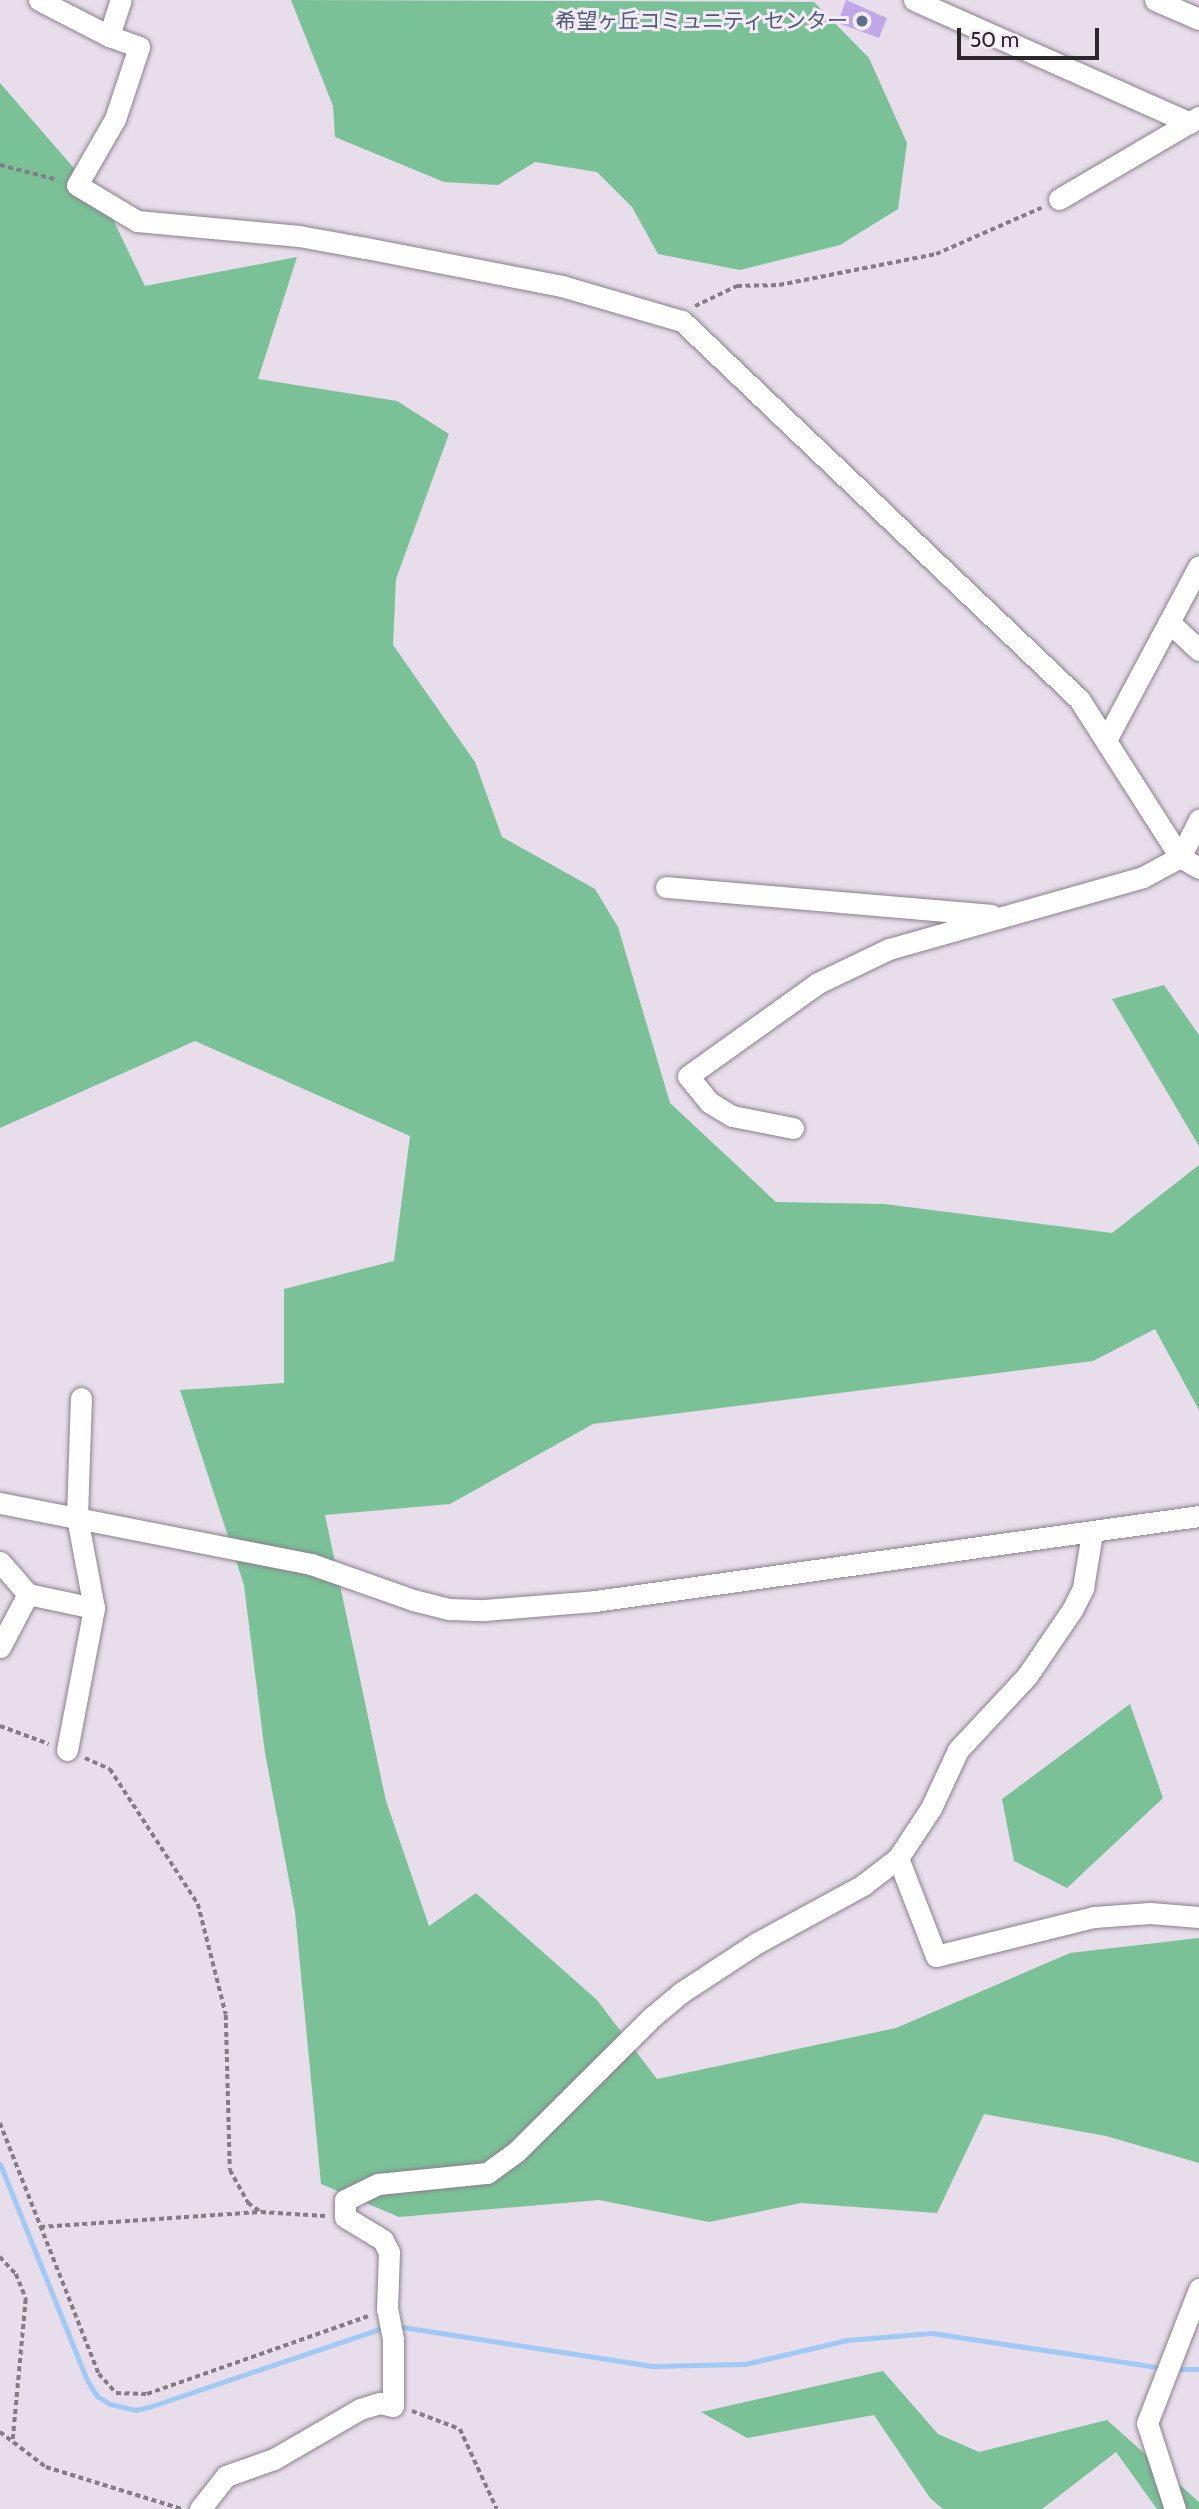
<!DOCTYPE html>
<meta charset="utf-8">
<style>
body{margin:0}
#map{position:relative;width:1199px;height:2509px;overflow:hidden;background:#e8ddea;font-family:Cabin,"Noto Sans JP",sans-serif}
div>[style]{position:absolute}
.forest>*{inset:0;background:#7ac197}
.stream>*{height:5px;margin:-2.5px;padding:0 2.5px;transform-origin:2.5px;border-radius:2.5px;background:#a1c9f5}
.building>*{inset:0;background:#c0a7e8}
.path>*{height:3.5px;margin-top:-1.75px;transform-origin:0;background:repeating-linear-gradient(90deg,#837c85 0 5px,transparent 0 8.5px)}
.roads{filter:drop-shadow(0 0 2px #8a808c) drop-shadow(0 0 2px #8a808c)}
.minor>*{height:21px;margin:-10.5px;padding:0 10.5px;transform-origin:10.5px;border-radius:10.5px;background:#fff}
.dots>*{width:19px;height:19px;translate:-50% -50%;box-sizing:border-box;border:4px solid #f5ebf8;border-radius:50%}
span{translate:-50% -50%;white-space:nowrap;text-align:center;line-height:1.15;-webkit-text-stroke:6px #f5ebf8;paint-order:stroke}
.service-label{font-size:21px;color:#4e5e75}
.right{translate:-100% -50%;text-align:right}
.scale{position:absolute;left:957px;top:28px;width:142px;height:32px;box-sizing:border-box;border:4px solid #2a262b;border-top:0;padding-left:9px;font-size:21px;line-height:24px;white-space:nowrap;color:#2a262b;-webkit-text-stroke:5px #f5ebf8;paint-order:stroke}
</style>
<div id="map">
<div class="forest">
<i style="clip-path:polygon(291px 0,814px 2px,869px 58px,907px 143px,898px 209px,840px 245px,740px 270px,658px 254px,632px 207px,597px 172px,535px 162px,498px 185px,444px 182px,335px 137px,333px 106px)"></i>
<i style="clip-path:polygon(0 83px,106px 205px,145px 286px,297px 257px,258px 379px,397px 401px,449px 434px,396px 579px,393px 645px,475px 762px,502px 837px,595px 889px,618px 927px,670px 1103px,776px 1202px,884px 1204px,1112px 1233px,1199px 1165px,1199px 1410px,1155px 1329px,1093px 1361px,593px 1424px,450px 1504px,325px 1515px,386px 1801px,429px 1926px,476px 1893px,597px 2000px,657px 2079px,896px 2028px,1070px 1953px,1199px 1938px,1199px 2163px,1106px 2136px,984px 2114px,937px 2213px,801px 2203px,709px 2222px,599px 2200px,399px 2217px,321px 2184px,295px 1912px,265px 1753px,244px 1585px,180px 1390px,284px 1383px,284px 1289px,394px 1261px,410px 1136px,195px 1041px,0 1128px)"></i>
<i style="clip-path:polygon(1164px 985px,1199px 1035px,1199px 1146px,1112px 999px)"></i>
<i style="clip-path:polygon(1130px 1704px,1163px 1798px,1067px 1888px,1014px 1861px,1002px 1799px)"></i>
<i style="clip-path:polygon(883px 2371px,938px 2434px,979px 2452px,1107px 2420px,1199px 2502px,1199px 2509px,1157px 2509px,1116px 2452px,1042px 2509px,943px 2509px,930px 2498px,874px 2415px,747px 2438px,701px 2412px)"></i>
</div>
<div class="stream">
<i style="left:0;top:2164px;width:233px;rotate:68.1deg"></i>
<i style="left:87px;top:2380px;width:19px;rotate:58deg"></i>
<i style="left:97px;top:2396px;width:15px;rotate:32deg"></i>
<i style="left:110px;top:2404px;width:26px;rotate:13deg"></i>
<i style="left:135px;top:2410px;width:17px;rotate:-13deg"></i>
<i style="left:152px;top:2406px;width:247px;rotate:-18.7deg"></i>
<i style="left:396px;top:2326px;width:259px;rotate:8.9deg"></i>
<i style="left:652px;top:2366px;width:93px;rotate:-1.2deg"></i>
<i style="left:745px;top:2364px;width:105px;rotate:-13.2deg"></i>
<i style="left:847px;top:2340px;width:85px;rotate:-4.7deg"></i>
<i style="left:932px;top:2333px;width:235px;rotate:8.6deg"></i>
<i style="left:1174px;top:2369px;width:25px"></i>
</div>
<div class="building">
<i style="clip-path:polygon(846px 0,887px 18px,879px 38px,838px 23px)"></i>
</div>
<div class="path">
<i style="left:0;top:165px;width:60px;rotate:14.5deg"></i>
<i style="left:695px;top:306px;width:47px;rotate:-25.5deg"></i>
<i style="left:737px;top:286px;width:42px;rotate:-1.4deg"></i>
<i style="left:779px;top:285px;width:160px;rotate:-11.2deg"></i>
<i style="left:936px;top:254px;width:115px;rotate:-23.7deg"></i>
<i style="left:0;top:1726px;width:52px;rotate:20.2deg"></i>
<i style="left:85px;top:1758px;width:27px;rotate:24deg"></i>
<i style="left:110px;top:1769px;width:161px;rotate:56.9deg"></i>
<i style="left:198px;top:1904px;width:114px;rotate:75.8deg"></i>
<i style="left:226px;top:2015px;width:155px;rotate:88.5deg"></i>
<i style="left:230px;top:2170px;width:38px;rotate:61deg"></i>
<i style="left:248px;top:2203px;width:16px;rotate:35deg"></i>
<i style="left:0;top:2123px;width:270px;rotate:68.5deg"></i>
<i style="left:99px;top:2374px;width:25px;rotate:48deg"></i>
<i style="left:116px;top:2393px;width:31px;rotate:2deg"></i>
<i style="left:147px;top:2394px;width:234px;rotate:-19.4deg"></i>
<i style="left:40px;top:2227px;width:222px;rotate:-3.9deg"></i>
<i style="left:261px;top:2212px;width:64px;rotate:3.6deg"></i>
<i style="left:0;top:2257px;width:23px;rotate:47deg"></i>
<i style="left:16px;top:2274px;width:27px;rotate:68deg"></i>
<i style="left:26px;top:2299px;width:142px;rotate:95.3deg"></i>
<i style="left:412px;top:2411px;width:51px;rotate:20.6deg"></i>
<i style="left:460px;top:2429px;width:88px;rotate:65.2deg"></i>
<i style="left:0;top:2432px;width:58px;rotate:37.3deg"></i>
<i style="left:46px;top:2467px;width:142px;rotate:17.2deg"></i>
</div>
<div class="roads">
<div class="minor">
<i style="left:39px;top:0;width:79px;rotate:27.2deg"></i>
<i style="left:109px;top:36px;width:38px;rotate:-72deg"></i>
<i style="left:914px;top:0;width:302px;rotate:24deg"></i>
<i style="left:1155px;top:0;width:48px;rotate:23.4deg"></i>
<i style="left:109px;top:36px;width:32px;rotate:20deg"></i>
<i style="left:139px;top:47px;width:76px;rotate:108.4deg"></i>
<i style="left:115px;top:119px;width:76px;rotate:119.9deg"></i>
<i style="left:77px;top:185px;width:70px;rotate:31deg"></i>
<i style="left:137px;top:221px;width:163px;rotate:5.3deg"></i>
<i style="left:299px;top:236px;width:68px;rotate:10.2deg"></i>
<i style="left:366px;top:248px;width:200px;rotate:11deg"></i>
<i style="left:562px;top:286px;width:125px;rotate:16.3deg"></i>
<i style="left:682px;top:321px;width:548px;rotate:43.6deg"></i>
<i style="left:1079px;top:699px;width:188px;rotate:57.4deg"></i>
<i style="left:1180px;top:857px;width:22px;rotate:30deg"></i>
<i style="left:1059px;top:199px;width:162px;rotate:-30.4deg"></i>
<i style="left:1169px;top:622px;width:41px;rotate:43deg"></i>
<i style="left:1106px;top:740px;width:197px;rotate:-61.9deg"></i>
<i style="left:666px;top:887px;width:326px;rotate:4.9deg"></i>
<i style="left:793px;top:1128px;width:62px;rotate:-168.9deg"></i>
<i style="left:732px;top:1116px;width:27px;rotate:-149deg"></i>
<i style="left:709px;top:1102px;width:33px;rotate:-129deg"></i>
<i style="left:688px;top:1076px;width:160px;rotate:-35.6deg"></i>
<i style="left:818px;top:983px;width:79px;rotate:-25.6deg"></i>
<i style="left:889px;top:949px;width:264px;rotate:-15.8deg"></i>
<i style="left:1143px;top:877px;width:42px;rotate:-28.4deg"></i>
<i style="left:1180px;top:857px;width:42px;rotate:-62.8deg"></i>
<i style="left:0;top:1503px;width:317px;rotate:11.1deg"></i>
<i style="left:311px;top:1564px;width:108px;rotate:19.4deg"></i>
<i style="left:413px;top:1600px;width:38px;rotate:14deg"></i>
<i style="left:450px;top:1609px;width:34px;rotate:2deg"></i>
<i style="left:484px;top:1610px;width:111px;rotate:-4.6deg"></i>
<i style="left:595px;top:1601px;width:610px;rotate:-8.01deg"></i>
<i style="left:0;top:1562px;width:43px;rotate:48.8deg"></i>
<i style="left:28px;top:1594px;width:67px;rotate:12deg"></i>
<i style="left:0;top:1647px;width:60px;rotate:-62.2deg"></i>
<i style="left:67px;top:1750px;width:145px;rotate:-79.2deg"></i>
<i style="left:94px;top:1608px;width:93px;rotate:-100.6deg"></i>
<i style="left:77px;top:1517px;width:119px;rotate:-88.1deg"></i>
<i style="left:898px;top:1858px;width:105px;rotate:68.8deg"></i>
<i style="left:936px;top:1956px;width:163px;rotate:-13.9deg"></i>
<i style="left:1094px;top:1917px;width:56px;rotate:-4.1deg"></i>
<i style="left:1150px;top:1913px;width:49px;rotate:4.7deg"></i>
<i style="left:200px;top:2509px;width:42px;rotate:-51.8deg"></i>
<i style="left:226px;top:2476px;width:51px;rotate:-19.5deg"></i>
<i style="left:274px;top:2459px;width:99px;rotate:-30.2deg"></i>
<i style="left:360px;top:2409px;width:21px;rotate:-17deg"></i>
<i style="left:380px;top:2403px;width:13px;rotate:13deg"></i>
<i style="left:393px;top:2406px;width:67px;rotate:-90deg"></i>
<i style="left:393px;top:2339px;width:31px;rotate:-101deg"></i>
<i style="left:387px;top:2309px;width:57px;rotate:-88deg"></i>
<i style="left:389px;top:2252px;width:13px;rotate:-117deg"></i>
<i style="left:383px;top:2240px;width:44px;rotate:-148.8deg"></i>
<i style="left:345px;top:2217px;width:17px;rotate:-90deg"></i>
<i style="left:345px;top:2200px;width:37px;rotate:-26deg"></i>
<i style="left:378px;top:2184px;width:110px;rotate:-5.8deg"></i>
<i style="left:487px;top:2173px;width:34px;rotate:-36deg"></i>
<i style="left:515px;top:2153px;width:193px;rotate:-44.8deg"></i>
<i style="left:652px;top:2017px;width:39px;rotate:-40deg"></i>
<i style="left:682px;top:1992px;width:87px;rotate:-33.3deg"></i>
<i style="left:755px;top:1944px;width:123px;rotate:-28.6deg"></i>
<i style="left:863px;top:1885px;width:44px;rotate:-37.6deg"></i>
<i style="left:898px;top:1858px;width:60px;rotate:-56.6deg"></i>
<i style="left:931px;top:1808px;width:64px;rotate:-65deg"></i>
<i style="left:958px;top:1750px;width:101px;rotate:-47deg"></i>
<i style="left:1027px;top:1676px;width:80px;rotate:-55.7deg"></i>
<i style="left:1072px;top:1610px;width:25px;rotate:-63deg"></i>
<i style="left:1083px;top:1588px;width:56px;rotate:-80.7deg"></i>
<i style="left:1175px;top:2509px;width:90px;rotate:-108deg"></i>
<i style="left:1147px;top:2423px;width:144px;rotate:-68.8deg"></i>
</div>
</div>
<div class="dots">
<i style="left:862px;top:21px;background:#5c6f8a"></i>
</div>
<div class="service-label">
<span class="right" style="left:848px;top:21px">希望ヶ丘コミュニティセンター</span>
</div>
<div class="scale">50 m</div>
</div>
